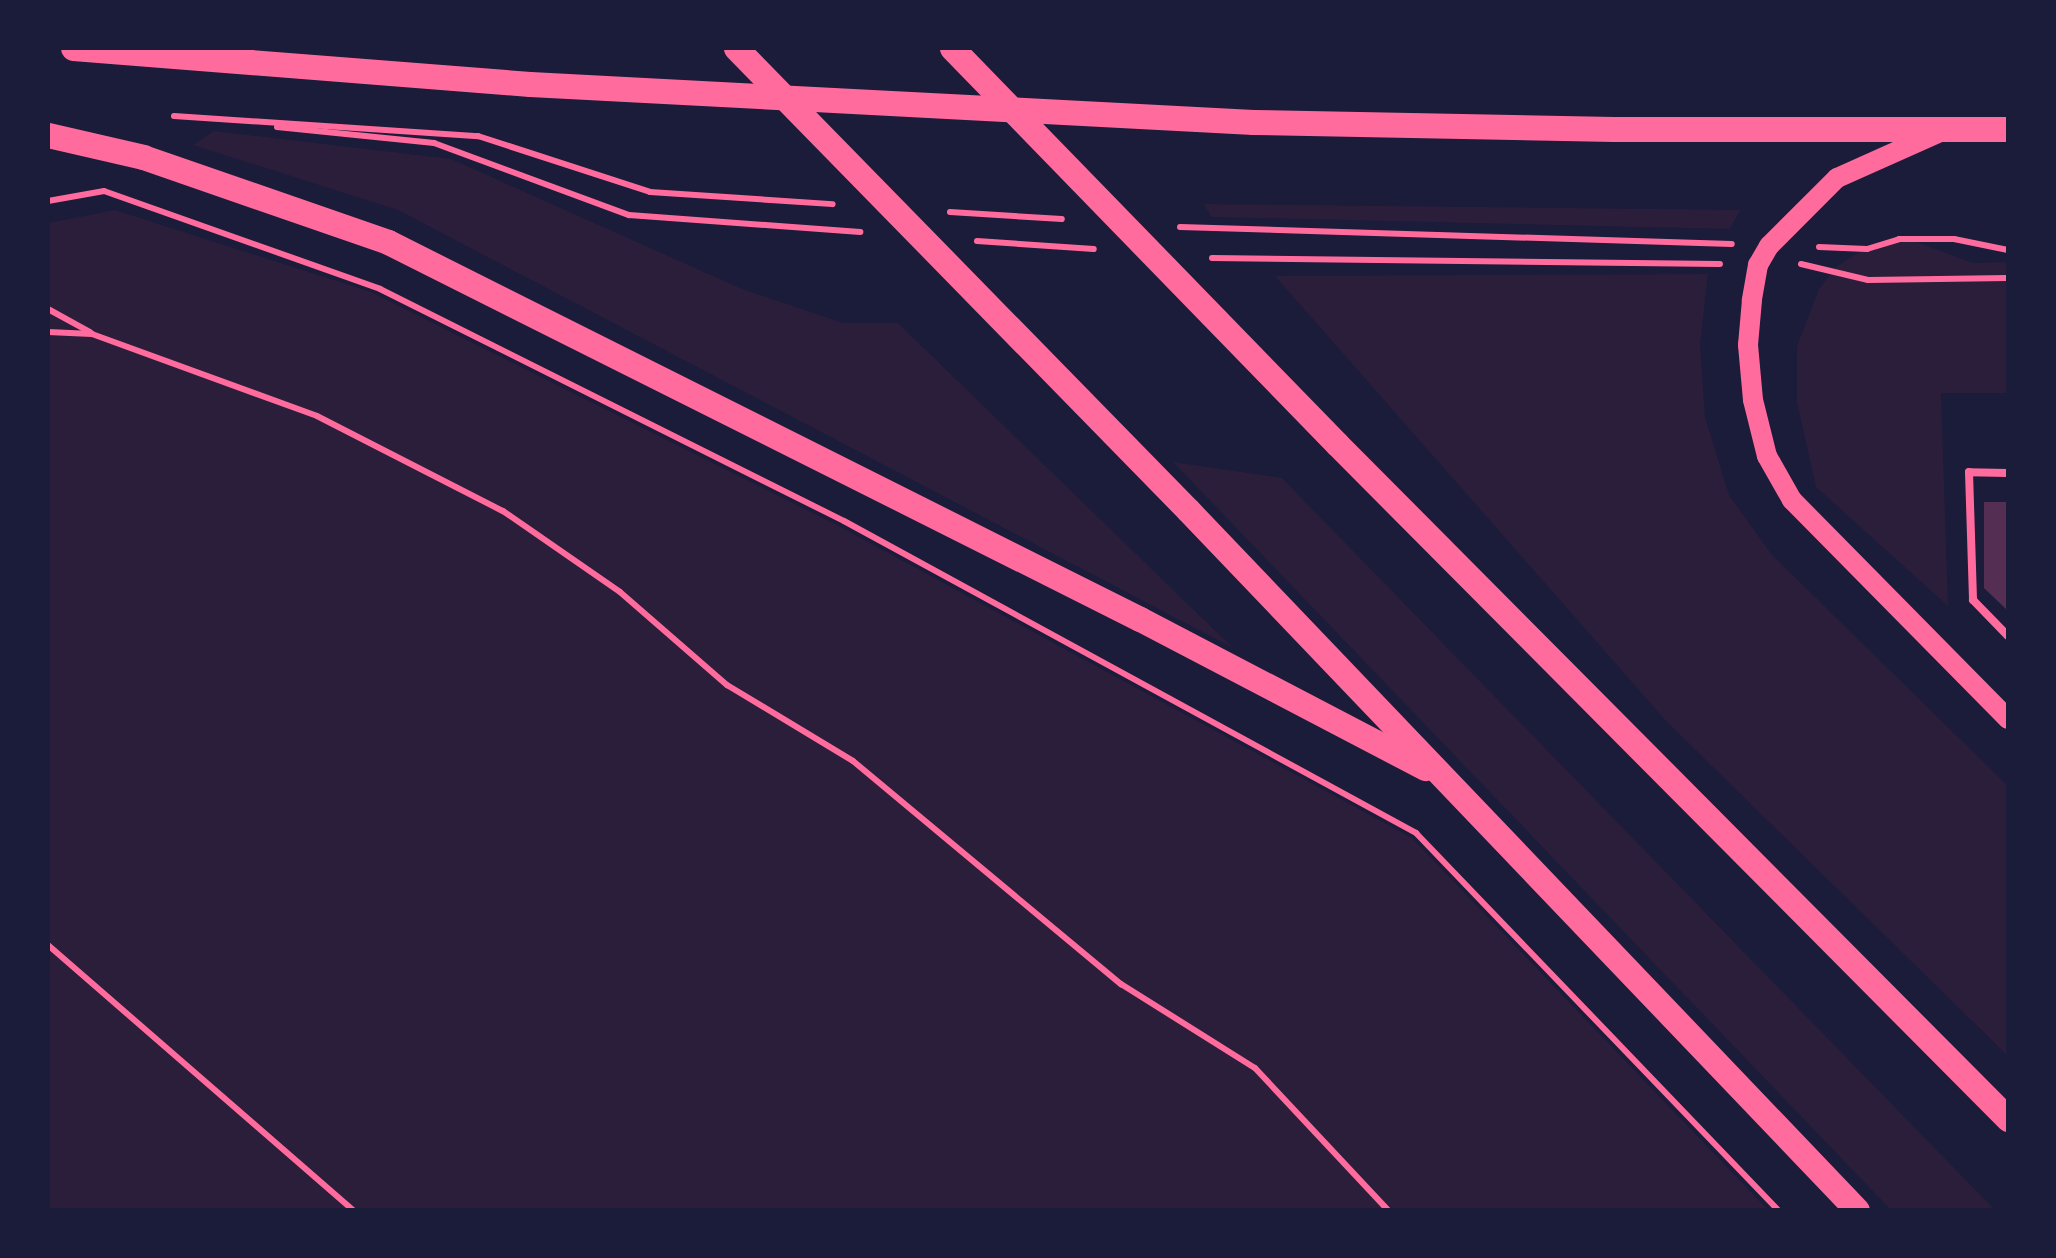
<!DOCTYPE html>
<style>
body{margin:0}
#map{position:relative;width:2056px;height:1258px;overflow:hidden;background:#1b1b3a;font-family:Inter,sans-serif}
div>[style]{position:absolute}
.green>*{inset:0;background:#2a1e3b}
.building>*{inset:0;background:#542f53}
.path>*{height:6px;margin:-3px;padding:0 3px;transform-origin:3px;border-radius:3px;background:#ff6b9d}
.service>*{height:8px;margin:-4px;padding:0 4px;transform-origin:4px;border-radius:4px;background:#ff6b9d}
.secondary>*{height:20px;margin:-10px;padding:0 10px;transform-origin:10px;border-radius:10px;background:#ff6b9d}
.primary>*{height:25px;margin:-12.5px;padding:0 12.5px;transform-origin:12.5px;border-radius:12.5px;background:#ff6b9d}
span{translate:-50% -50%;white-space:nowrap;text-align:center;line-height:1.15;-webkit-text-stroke:9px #1b1b3a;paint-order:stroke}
.frame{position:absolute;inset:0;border:50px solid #1b1b3a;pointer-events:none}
</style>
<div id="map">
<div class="green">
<i style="clip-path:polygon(214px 131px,451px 159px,742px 289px,843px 323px,898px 323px,1233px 648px,398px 210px,193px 145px)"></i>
<i style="clip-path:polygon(1204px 204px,1740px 210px,1730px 229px,1211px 217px)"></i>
<i style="clip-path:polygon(115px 210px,371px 292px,837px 525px,1412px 838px,1768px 1210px,48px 1210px,48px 223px)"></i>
<i style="clip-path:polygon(1914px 241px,1973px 263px,2008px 262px,2008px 393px,1941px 393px,1948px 606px,1816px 487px,1797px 402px,1797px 346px,1819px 289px,1836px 267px,1861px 251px,1887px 242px)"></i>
<i style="clip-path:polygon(1708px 274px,1700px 345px,1705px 417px,1729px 495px,1772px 555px,2008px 786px,2008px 1056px,1667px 722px,1275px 276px)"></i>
<i style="clip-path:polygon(1173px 462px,1282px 478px,1995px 1210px,1891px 1210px)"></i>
</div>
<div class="building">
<i style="clip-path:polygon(1984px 502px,2008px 502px,2008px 611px,1984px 588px)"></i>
</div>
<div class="path">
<i style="left:174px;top:116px;width:305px;rotate:3.8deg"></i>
<i style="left:478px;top:136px;width:181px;rotate:18deg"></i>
<i style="left:650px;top:192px;width:183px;rotate:3.8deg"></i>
<i style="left:277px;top:127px;width:158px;rotate:5.8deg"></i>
<i style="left:434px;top:143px;width:208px;rotate:20.3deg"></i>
<i style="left:629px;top:215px;width:232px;rotate:4.2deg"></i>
<i style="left:48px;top:201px;width:57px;rotate:-10.1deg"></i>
<i style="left:104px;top:191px;width:293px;rotate:19.5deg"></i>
<i style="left:380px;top:289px;width:519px;rotate:26.57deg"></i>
<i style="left:844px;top:521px;width:652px;rotate:28.61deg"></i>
<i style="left:1416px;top:833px;width:523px;rotate:46.16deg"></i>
<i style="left:950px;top:212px;width:112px;rotate:3.6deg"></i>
<i style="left:1180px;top:227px;width:552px;rotate:1.76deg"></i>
<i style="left:977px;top:241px;width:117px;rotate:3.9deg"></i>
<i style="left:1819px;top:247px;width:48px;rotate:2.4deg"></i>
<i style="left:1867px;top:249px;width:34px;rotate:-17deg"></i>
<i style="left:1899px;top:239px;width:55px"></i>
<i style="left:1954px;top:239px;width:55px;rotate:11.5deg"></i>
<i style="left:1212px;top:258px;width:508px;rotate:0.68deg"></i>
<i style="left:1801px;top:264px;width:69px;rotate:13.4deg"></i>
<i style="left:1868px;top:280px;width:140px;rotate:-0.8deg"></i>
<i style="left:48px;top:309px;width:48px;rotate:28.7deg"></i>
<i style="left:48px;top:332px;width:44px;rotate:2.6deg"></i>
<i style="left:92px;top:334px;width:239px;rotate:20deg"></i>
<i style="left:317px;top:416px;width:209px;rotate:27.1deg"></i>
<i style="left:503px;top:511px;width:142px;rotate:34.7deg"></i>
<i style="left:620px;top:592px;width:142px;rotate:41deg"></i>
<i style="left:727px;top:685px;width:147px;rotate:31.1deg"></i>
<i style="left:853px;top:761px;width:349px;rotate:39.8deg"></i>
<i style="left:1121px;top:984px;width:158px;rotate:32.1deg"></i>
<i style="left:1255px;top:1068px;width:195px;rotate:46.9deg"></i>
<i style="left:48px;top:945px;width:404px;rotate:41deg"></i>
</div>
<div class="service">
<i style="left:2008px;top:473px;width:39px;rotate:-179deg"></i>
<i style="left:1969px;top:472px;width:128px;rotate:88.2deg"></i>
<i style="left:1973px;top:600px;width:50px;rotate:45.8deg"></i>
</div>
<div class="secondary">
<i style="left:1940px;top:132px;width:113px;rotate:155.9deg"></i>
<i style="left:1837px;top:178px;width:96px;rotate:135deg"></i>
<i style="left:1769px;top:246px;width:22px;rotate:120deg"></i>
<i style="left:1758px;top:265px;width:36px;rotate:100deg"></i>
<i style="left:1752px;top:300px;width:45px;rotate:95.1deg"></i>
<i style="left:1748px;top:345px;width:55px;rotate:84.8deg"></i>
<i style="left:1753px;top:400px;width:58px;rotate:76deg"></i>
<i style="left:1767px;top:456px;width:51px;rotate:60.4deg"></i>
<i style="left:1792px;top:500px;width:308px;rotate:45.4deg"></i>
</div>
<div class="primary">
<i style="left:73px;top:48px;width:458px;rotate:4.5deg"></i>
<i style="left:530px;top:84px;width:724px;rotate:3.01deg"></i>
<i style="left:1253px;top:122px;width:361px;rotate:1.1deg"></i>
<i style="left:1614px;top:129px;width:394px"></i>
<i style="left:736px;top:48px;width:646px;rotate:45.63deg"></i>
<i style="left:1188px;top:510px;width:968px;rotate:46.3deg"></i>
<i style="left:952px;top:48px;width:552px;rotate:45.81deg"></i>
<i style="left:1337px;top:444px;width:952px;rotate:45.17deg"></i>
<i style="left:48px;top:135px;width:98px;rotate:13deg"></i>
<i style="left:143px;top:157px;width:259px;rotate:19.1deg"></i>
<i style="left:388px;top:242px;width:841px;rotate:26.63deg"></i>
<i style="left:1140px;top:619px;width:322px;rotate:27.6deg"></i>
</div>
<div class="frame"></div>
</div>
